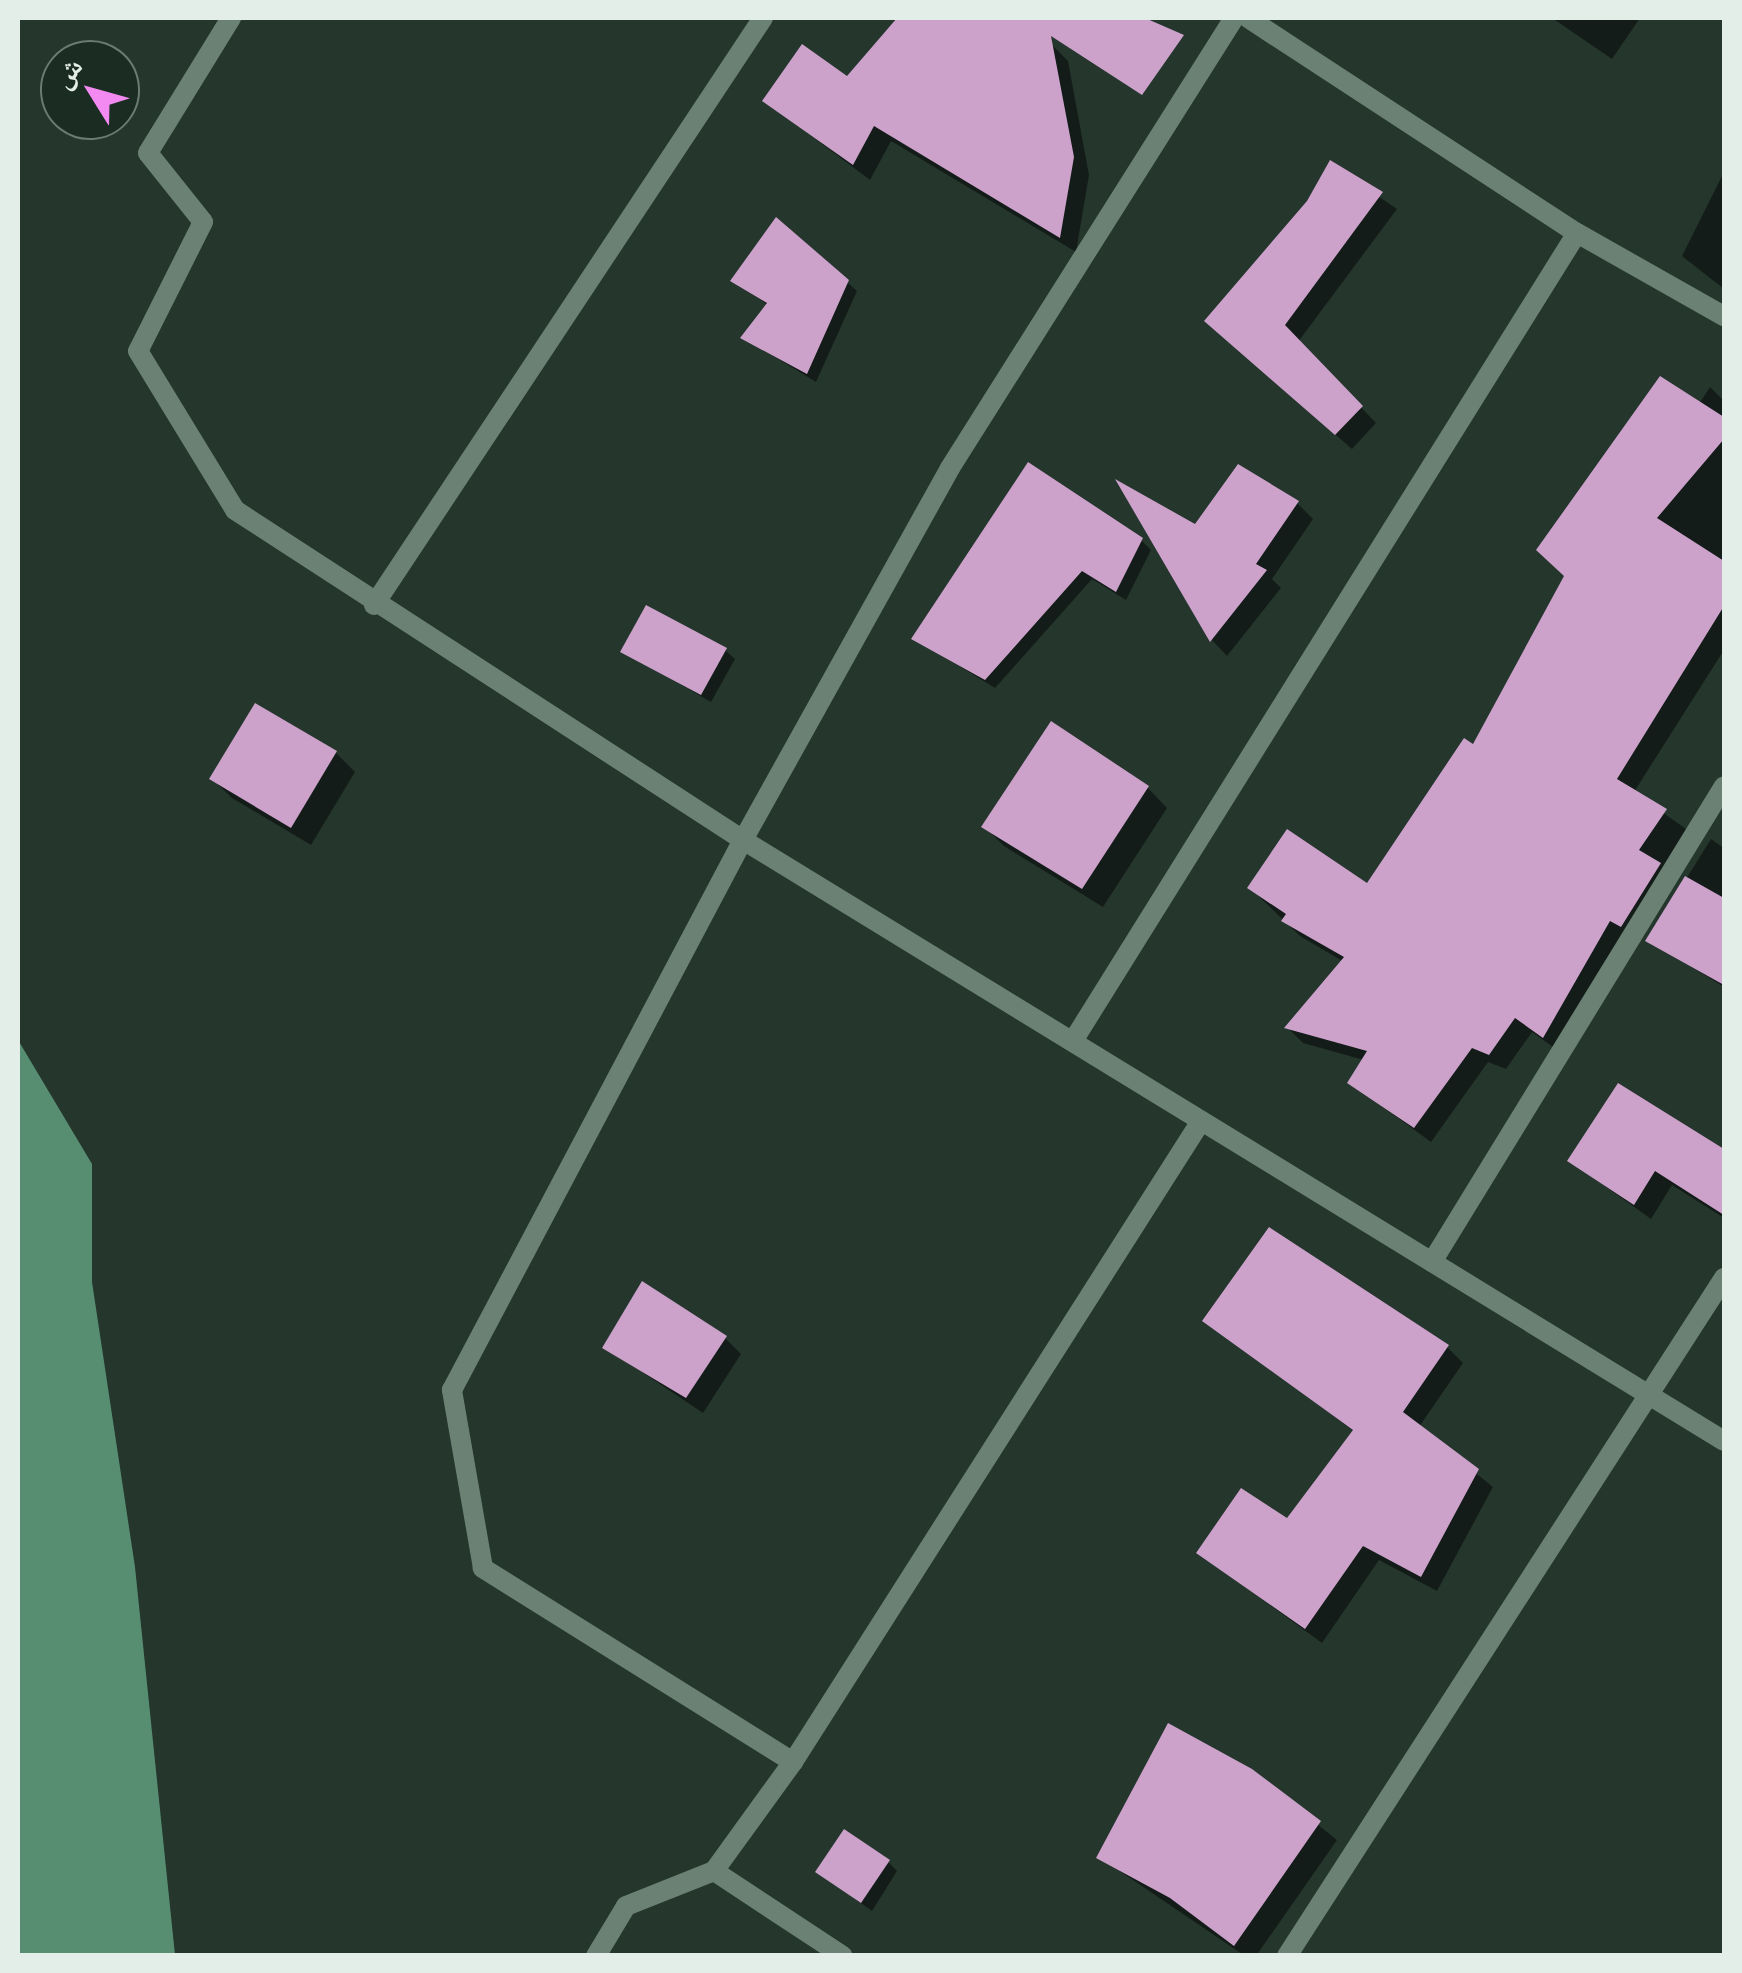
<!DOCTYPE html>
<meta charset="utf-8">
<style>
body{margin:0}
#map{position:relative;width:1742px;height:1973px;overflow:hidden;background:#25362d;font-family:Raleway,"Noto Naskh Arabic",sans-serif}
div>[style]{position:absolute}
.water>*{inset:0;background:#578e72}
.shadow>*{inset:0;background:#0007}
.building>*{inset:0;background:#cca2cb}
.street>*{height:20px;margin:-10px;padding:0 10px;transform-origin:10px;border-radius:10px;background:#6a8174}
span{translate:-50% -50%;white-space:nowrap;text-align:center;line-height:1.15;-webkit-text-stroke:10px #1b2c23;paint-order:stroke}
.frame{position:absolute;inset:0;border:20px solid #e3eee8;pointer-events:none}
.north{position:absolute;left:40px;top:40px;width:100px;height:100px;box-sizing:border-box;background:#1b2c23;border:2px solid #6b7a72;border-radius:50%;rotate:307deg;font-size:28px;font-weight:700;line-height:40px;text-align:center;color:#e3eee8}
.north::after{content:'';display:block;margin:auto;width:35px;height:45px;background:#f28af2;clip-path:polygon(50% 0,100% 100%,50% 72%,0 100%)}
</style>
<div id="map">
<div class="water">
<i style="clip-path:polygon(18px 1040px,92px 1164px,92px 1282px,135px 1567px,175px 1955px,18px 1955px)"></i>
</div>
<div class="shadow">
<i style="clip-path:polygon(900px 18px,948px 18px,1050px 43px,1068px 61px,1089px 175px,1076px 252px,891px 141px,870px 180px,765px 101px,847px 79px)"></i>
<i style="clip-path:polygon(1552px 18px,1640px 18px,1612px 59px)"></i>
<i style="clip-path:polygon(1331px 164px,1397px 209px,1298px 342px,1376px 423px,1352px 449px,1222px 336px)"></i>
<i style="clip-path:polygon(1724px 172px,1724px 289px,1682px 256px)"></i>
<i style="clip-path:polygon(733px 281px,847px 282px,857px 291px,816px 382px,744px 338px,768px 305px)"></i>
<i style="clip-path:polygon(1710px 387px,1724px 401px,1724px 650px,1634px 792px,1700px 839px,1560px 1052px,1532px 1032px,1506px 1069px,1488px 1062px,1431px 1142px,1350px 1083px,1364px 1060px,1303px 1043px,1288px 1028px,1344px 962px,1300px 936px,1250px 888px,1367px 886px,1474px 748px)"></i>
<i style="clip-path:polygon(1122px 485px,1196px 527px,1297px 503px,1313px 519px,1272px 579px,1281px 588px,1227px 656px,1212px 640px)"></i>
<i style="clip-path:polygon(1141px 540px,1151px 550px,1126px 600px,1092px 579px,995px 688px,915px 639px)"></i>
<i style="clip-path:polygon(725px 650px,735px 659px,711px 702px,623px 651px)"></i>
<i style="clip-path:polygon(336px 753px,355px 772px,311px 845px,232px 798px,212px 779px)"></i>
<i style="clip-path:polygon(1148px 788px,1167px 808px,1103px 907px,1004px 846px,984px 826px)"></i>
<i style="clip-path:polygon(1711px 839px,1724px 848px,1724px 987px,1648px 940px)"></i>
<i style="clip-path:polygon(1618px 1086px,1724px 1151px,1724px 1218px,1672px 1185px,1651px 1219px,1570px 1161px)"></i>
<i style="clip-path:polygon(1206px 1321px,1447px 1347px,1463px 1363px,1419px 1427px,1493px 1487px,1437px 1591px,1379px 1560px,1322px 1643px,1199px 1553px,1287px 1522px,1355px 1432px)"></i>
<i style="clip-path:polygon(725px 1338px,741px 1354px,703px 1413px,605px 1347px)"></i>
<i style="clip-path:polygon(1251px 1771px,1337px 1840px,1256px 1956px,1245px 1956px,1099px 1857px)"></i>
<i style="clip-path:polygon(888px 1862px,897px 1871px,872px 1911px,818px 1872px)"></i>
</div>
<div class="building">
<i style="clip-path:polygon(897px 18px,1145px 18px,1184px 35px,1142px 95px,1051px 36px,1074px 157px,1060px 238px,874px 126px,853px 165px,762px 101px,802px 44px,847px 76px)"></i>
<i style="clip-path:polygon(1330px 160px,1383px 192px,1285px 325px,1363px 406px,1335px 435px,1204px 321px,1307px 201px)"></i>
<i style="clip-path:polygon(776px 217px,849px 280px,807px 374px,740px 338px,767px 303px,730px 281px)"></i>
<i style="clip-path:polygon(1660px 376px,1724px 417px,1724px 439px,1657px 518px,1724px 561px,1724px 606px,1617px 779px,1667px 809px,1639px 850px,1661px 863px,1621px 927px,1610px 921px,1543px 1038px,1515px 1018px,1489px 1055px,1472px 1048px,1414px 1128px,1347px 1083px,1367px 1051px,1284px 1028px,1344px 957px,1281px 921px,1286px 914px,1247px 888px,1287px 829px,1367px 883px,1464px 738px,1473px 744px,1564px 576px,1536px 550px)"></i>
<i style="clip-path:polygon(1028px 462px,1143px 538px,1116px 592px,1082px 571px,985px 680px,911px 639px)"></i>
<i style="clip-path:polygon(1238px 464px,1299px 501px,1256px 564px,1267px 570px,1210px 642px,1115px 479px,1195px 524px)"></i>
<i style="clip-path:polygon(646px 605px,727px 648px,701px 695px,620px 652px)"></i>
<i style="clip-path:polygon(255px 703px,337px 751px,291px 828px,209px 779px)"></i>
<i style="clip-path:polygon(1051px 721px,1149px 786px,1082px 889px,981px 827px)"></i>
<i style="clip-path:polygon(1685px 876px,1724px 898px,1724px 985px,1645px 941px)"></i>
<i style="clip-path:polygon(1618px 1083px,1724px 1149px,1724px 1215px,1655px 1171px,1634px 1205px,1567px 1161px)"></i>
<i style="clip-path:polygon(1269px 1227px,1449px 1345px,1403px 1412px,1479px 1469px,1421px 1577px,1363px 1546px,1305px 1629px,1196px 1553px,1241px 1488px,1287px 1518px,1353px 1430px,1202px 1321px)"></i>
<i style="clip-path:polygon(642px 1281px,727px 1336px,686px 1398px,602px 1348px)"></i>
<i style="clip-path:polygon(1168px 1723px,1252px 1769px,1321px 1821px,1234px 1946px,1170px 1898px,1096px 1858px)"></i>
<i style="clip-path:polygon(844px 1829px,890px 1860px,861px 1903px,815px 1872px)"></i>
</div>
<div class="street">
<i style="left:231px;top:18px;width:158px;rotate:121.6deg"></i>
<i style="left:148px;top:153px;width:88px;rotate:51.4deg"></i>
<i style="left:203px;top:222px;width:144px;rotate:116.7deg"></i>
<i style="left:138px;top:351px;width:186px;rotate:58.6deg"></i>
<i style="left:235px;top:510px;width:606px;rotate:33.01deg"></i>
<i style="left:743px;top:840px;width:1150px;rotate:31.49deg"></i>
<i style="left:1248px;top:18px;width:393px;rotate:33.2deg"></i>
<i style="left:1577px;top:233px;width:169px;rotate:29.5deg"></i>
<i style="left:374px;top:605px;width:704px;rotate:-56.47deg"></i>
<i style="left:1073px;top:1041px;width:952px;rotate:-58.05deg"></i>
<i style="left:1432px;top:1262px;width:558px;rotate:-58.47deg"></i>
<i style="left:793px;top:1762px;width:366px;rotate:-148deg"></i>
<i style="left:483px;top:1568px;width:181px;rotate:-99.9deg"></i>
<i style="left:452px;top:1390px;width:622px;rotate:-62.12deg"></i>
<i style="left:743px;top:840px;width:426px;rotate:-60.9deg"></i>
<i style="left:950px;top:468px;width:532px;rotate:-57.74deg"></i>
<i style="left:714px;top:1871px;width:154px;rotate:33.4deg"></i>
<i style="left:596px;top:1956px;width:58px;rotate:-59deg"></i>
<i style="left:626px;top:1906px;width:95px;rotate:-21.7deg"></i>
<i style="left:714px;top:1871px;width:135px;rotate:-54.1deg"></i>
<i style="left:793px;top:1762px;width:760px;rotate:-57.52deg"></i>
<i style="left:1287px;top:1956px;width:807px;rotate:-57.2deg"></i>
</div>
<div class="frame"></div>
<div class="north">ش</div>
</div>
